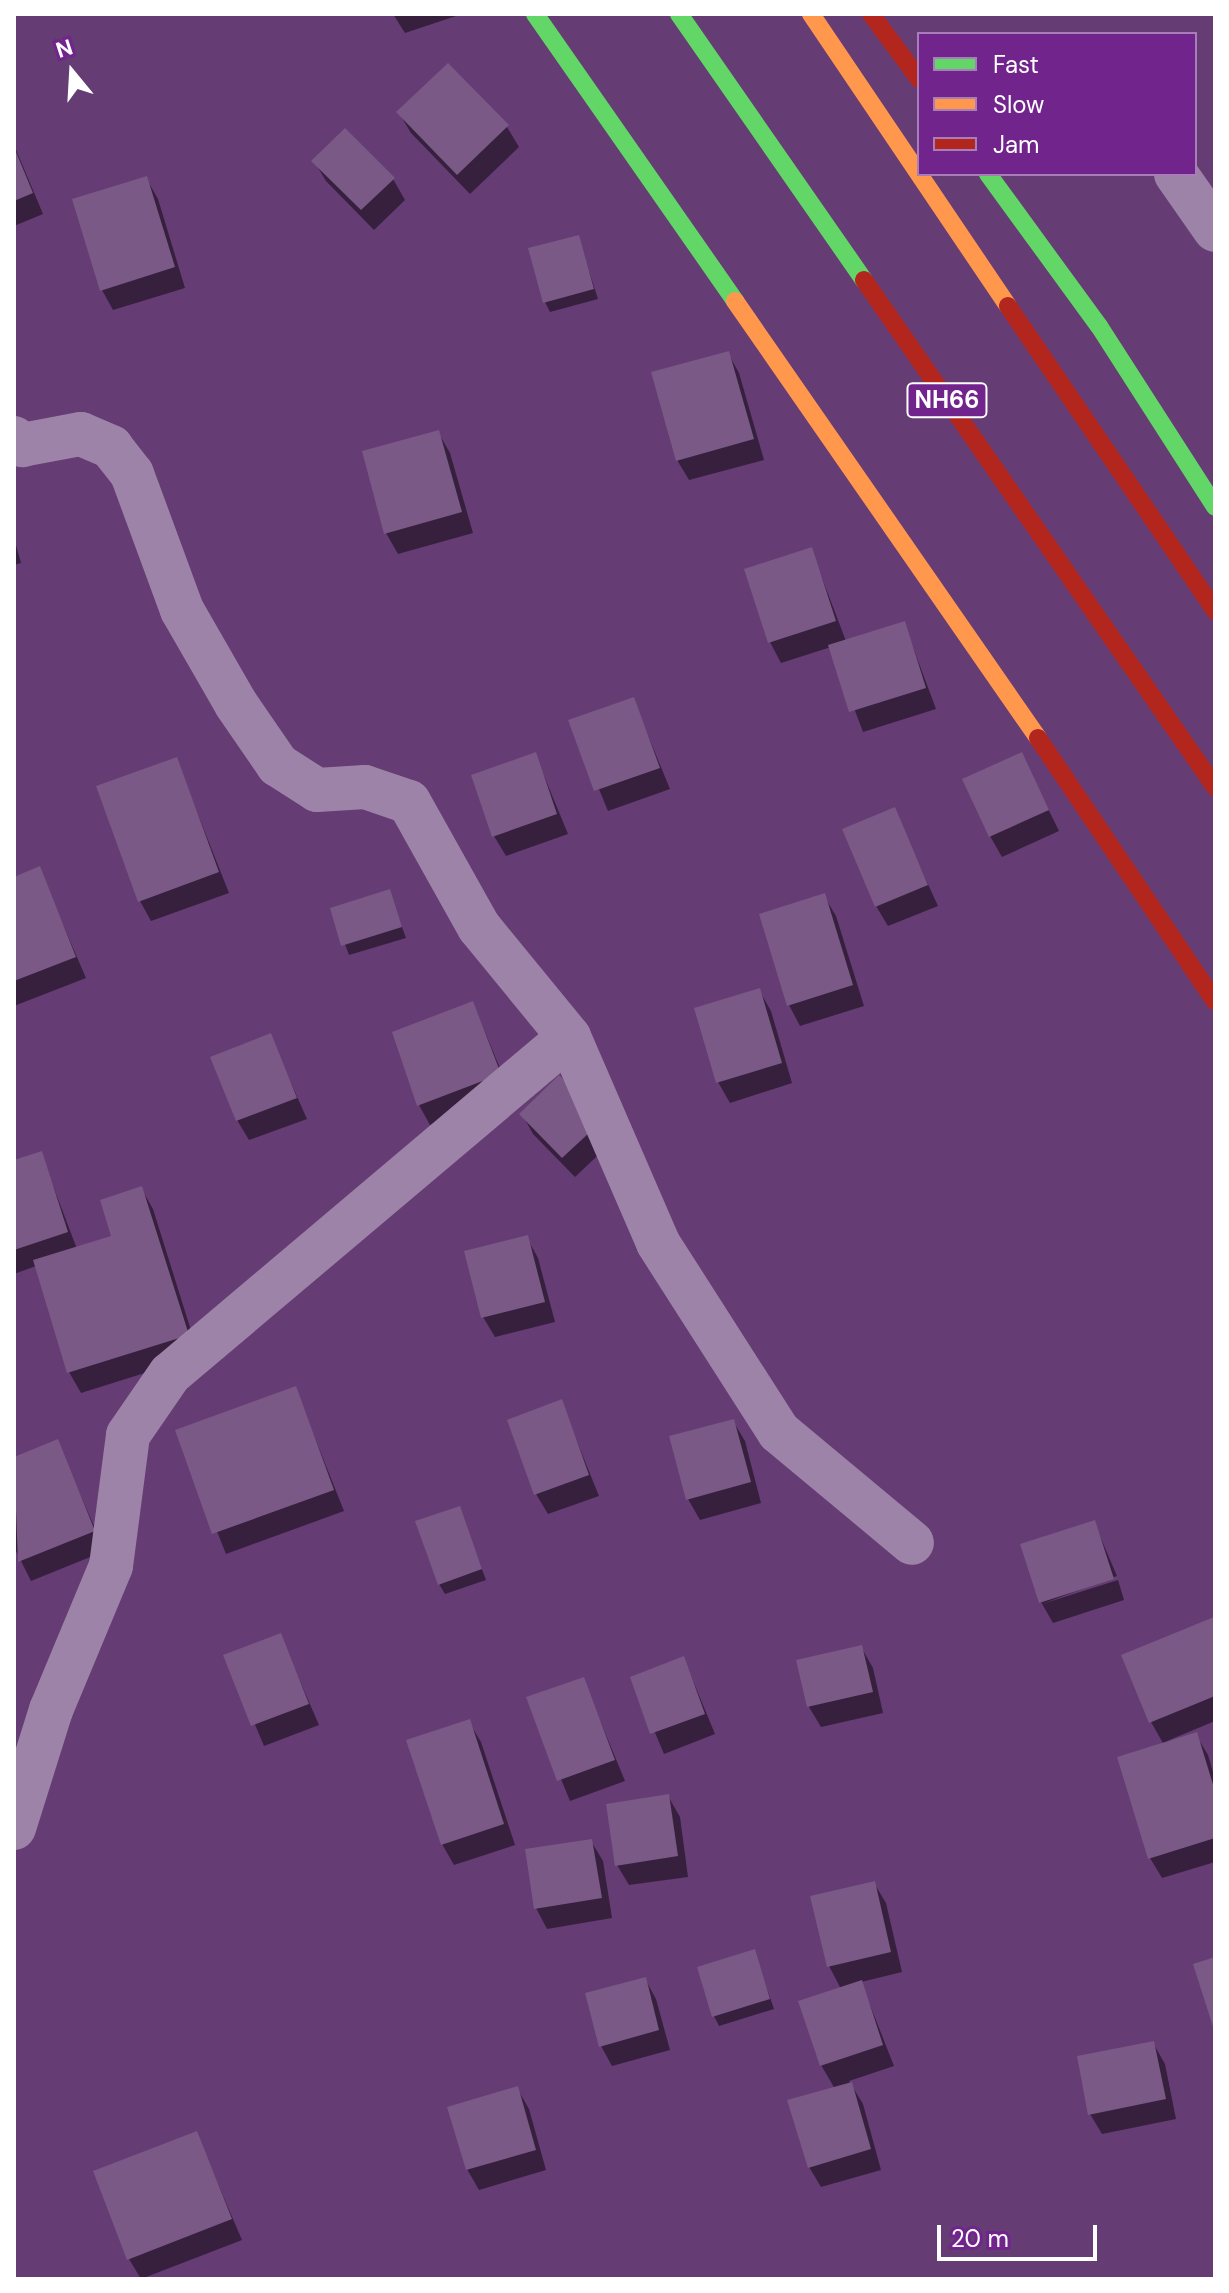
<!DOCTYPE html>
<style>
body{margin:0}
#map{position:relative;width:1229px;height:2293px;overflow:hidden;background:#653c74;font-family:"DM Sans",sans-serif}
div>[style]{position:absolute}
.shadow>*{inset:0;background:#0007}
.building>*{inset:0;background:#7a5986}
.street>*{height:44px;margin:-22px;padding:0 22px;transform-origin:22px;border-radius:22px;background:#9e83a8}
.fast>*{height:18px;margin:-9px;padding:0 9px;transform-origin:9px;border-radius:9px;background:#63d668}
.slow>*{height:18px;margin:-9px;padding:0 9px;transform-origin:9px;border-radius:9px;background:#ff974d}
.jam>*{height:18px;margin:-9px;padding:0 9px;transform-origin:9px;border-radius:9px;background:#b3261e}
span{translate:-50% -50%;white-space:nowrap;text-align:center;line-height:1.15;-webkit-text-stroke:6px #70248c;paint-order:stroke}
.shield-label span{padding:2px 6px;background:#70248c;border:2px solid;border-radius:6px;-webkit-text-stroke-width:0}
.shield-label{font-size:24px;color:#fff;font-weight:700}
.frame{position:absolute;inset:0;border:16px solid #fff;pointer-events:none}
.legend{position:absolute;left:917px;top:32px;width:280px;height:144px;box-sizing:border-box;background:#70248c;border:2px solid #a97cba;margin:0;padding:10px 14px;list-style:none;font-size:24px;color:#fff}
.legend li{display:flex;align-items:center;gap:16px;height:40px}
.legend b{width:40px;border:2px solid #a97cba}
.north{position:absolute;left:32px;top:32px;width:80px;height:80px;-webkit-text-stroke:6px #70248c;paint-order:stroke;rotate:342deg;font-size:22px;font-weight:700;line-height:32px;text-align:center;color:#fff}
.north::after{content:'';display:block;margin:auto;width:28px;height:36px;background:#fff;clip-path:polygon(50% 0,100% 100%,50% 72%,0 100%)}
.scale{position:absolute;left:937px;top:2225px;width:160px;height:36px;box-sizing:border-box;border:4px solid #fff;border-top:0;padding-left:10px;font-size:24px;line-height:28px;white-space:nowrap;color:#fff;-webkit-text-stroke:6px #70248c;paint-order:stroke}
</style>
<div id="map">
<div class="shadow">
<i style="clip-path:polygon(393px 14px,462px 14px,405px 33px)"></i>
<i style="clip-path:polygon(399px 113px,507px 127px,519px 147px,470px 194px,411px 133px)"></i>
<i style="clip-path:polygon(14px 145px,43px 214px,14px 226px)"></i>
<i style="clip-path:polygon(314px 161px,393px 179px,405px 200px,374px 230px,326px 181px)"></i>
<i style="clip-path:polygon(146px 178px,158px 199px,185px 288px,113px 310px,102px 290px)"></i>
<i style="clip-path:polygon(578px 237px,598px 299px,550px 312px,545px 302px)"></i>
<i style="clip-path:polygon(728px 353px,739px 373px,764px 460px,689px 480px,677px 460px)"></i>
<i style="clip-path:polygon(438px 432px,450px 453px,473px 533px,398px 554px,386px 533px)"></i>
<i style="clip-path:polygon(14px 538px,21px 563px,14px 565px)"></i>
<i style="clip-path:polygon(811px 549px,846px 641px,904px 623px,936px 709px,863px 732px,831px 647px,781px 663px,770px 642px)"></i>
<i style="clip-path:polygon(633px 699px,670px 789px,608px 811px,571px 721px)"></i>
<i style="clip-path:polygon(535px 754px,568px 834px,506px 856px,494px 836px)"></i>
<i style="clip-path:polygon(1021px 754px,1059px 831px,1002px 857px,990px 836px)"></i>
<i style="clip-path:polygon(176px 759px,229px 893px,151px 921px,140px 901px)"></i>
<i style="clip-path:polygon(894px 810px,938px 906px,888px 926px,876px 906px)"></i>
<i style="clip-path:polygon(39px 869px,86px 978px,14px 1006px,14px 879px)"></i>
<i style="clip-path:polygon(389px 892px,406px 938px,349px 955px,332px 909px)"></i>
<i style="clip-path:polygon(824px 896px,836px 916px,864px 1006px,800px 1026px,789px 1005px)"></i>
<i style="clip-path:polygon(759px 990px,771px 1011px,792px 1083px,730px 1103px,718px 1082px)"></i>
<i style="clip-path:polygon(473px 1003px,511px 1095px,430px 1125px,419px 1105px)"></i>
<i style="clip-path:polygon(270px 1036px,307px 1119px,249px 1140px,237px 1120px)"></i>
<i style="clip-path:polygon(522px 1114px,613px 1141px,575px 1177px,533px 1134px)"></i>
<i style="clip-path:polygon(41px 1154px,77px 1249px,113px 1237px,141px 1188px,153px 1209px,199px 1356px,81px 1393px,69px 1372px,36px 1266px,14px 1274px,14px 1163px)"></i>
<i style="clip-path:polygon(527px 1238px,538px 1258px,555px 1322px,495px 1337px,483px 1317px)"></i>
<i style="clip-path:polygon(295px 1388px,344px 1511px,226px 1554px,177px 1431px)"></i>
<i style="clip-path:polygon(561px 1402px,599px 1496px,548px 1514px,536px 1494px)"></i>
<i style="clip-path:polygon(733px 1421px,745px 1441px,761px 1503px,700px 1520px,688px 1499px)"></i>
<i style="clip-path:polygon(57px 1442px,105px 1551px,31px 1581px,14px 1547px,14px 1459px)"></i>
<i style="clip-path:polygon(459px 1508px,486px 1580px,445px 1594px,439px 1584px)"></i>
<i style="clip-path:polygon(1094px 1522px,1117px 1576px,1042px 1604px,1118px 1580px,1124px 1600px,1053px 1623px,1041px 1602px,1023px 1546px)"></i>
<i style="clip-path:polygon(1213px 1620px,1215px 1721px,1167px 1741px,1196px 1735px,1208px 1755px,1215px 1779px,1215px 1862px,1162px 1878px,1150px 1858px,1164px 1745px,1151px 1722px)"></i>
<i style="clip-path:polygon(280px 1635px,319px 1725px,264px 1746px,226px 1656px)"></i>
<i style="clip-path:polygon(861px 1647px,873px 1668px,883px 1713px,821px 1727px,809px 1707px,798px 1661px)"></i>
<i style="clip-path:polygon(684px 1659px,715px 1734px,664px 1754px,632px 1678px)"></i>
<i style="clip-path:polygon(583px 1679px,625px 1781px,570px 1801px,528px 1699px)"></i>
<i style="clip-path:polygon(469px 1722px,481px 1742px,515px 1845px,454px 1865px,442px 1844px)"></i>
<i style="clip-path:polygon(668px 1796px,680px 1817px,688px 1877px,629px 1885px,617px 1865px)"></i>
<i style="clip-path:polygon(591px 1841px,603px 1861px,612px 1918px,547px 1929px,536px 1908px)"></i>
<i style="clip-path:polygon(874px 1883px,886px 1903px,902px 1972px,861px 1982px,894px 2066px,849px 2081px,863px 2104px,881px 2170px,821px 2187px,809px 2167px,835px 2089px,821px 2065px,841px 1989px,829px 1966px)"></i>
<i style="clip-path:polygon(754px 1952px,774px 2009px,719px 2026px,714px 2016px)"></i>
<i style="clip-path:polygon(645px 1979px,656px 1999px,670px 2050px,612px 2066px,601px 2046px)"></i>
<i style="clip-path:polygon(1153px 2043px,1165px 2064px,1176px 2119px,1102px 2134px,1090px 2114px)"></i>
<i style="clip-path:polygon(517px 2088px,529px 2109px,546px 2170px,479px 2190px,467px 2169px)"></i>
<i style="clip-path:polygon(196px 2133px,242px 2240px,141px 2279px,129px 2259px)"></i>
</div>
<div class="building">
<i style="clip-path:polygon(448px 63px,509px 125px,457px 175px,396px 112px)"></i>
<i style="clip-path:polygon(345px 128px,395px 178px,361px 210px,311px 161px)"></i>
<i style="clip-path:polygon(14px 147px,33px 193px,14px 201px)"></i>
<i style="clip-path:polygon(147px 176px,175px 267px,100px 291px,72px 199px)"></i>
<i style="clip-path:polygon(579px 235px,594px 289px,543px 303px,528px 248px)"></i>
<i style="clip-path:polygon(729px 351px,754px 439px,676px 461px,651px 372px)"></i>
<i style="clip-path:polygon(439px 430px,462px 512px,384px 534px,362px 451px)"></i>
<i style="clip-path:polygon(812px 547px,836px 621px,768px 643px,744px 569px)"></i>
<i style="clip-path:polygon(905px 621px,926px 688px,849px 712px,828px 645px)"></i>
<i style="clip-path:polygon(634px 697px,660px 768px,594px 791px,568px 720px)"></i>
<i style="clip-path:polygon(536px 752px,557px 814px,492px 837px,471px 775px)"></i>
<i style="clip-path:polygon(1022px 752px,1049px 810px,989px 837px,962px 779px)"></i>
<i style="clip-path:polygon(177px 757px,219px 872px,138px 902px,96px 786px)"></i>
<i style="clip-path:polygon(895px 807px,928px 885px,875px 907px,842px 829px)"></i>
<i style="clip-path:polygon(40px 866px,76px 957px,14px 981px,14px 877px)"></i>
<i style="clip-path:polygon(390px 889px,402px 927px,341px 946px,330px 908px)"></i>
<i style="clip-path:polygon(825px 893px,853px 985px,787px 1006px,759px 914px)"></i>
<i style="clip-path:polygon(760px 988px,782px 1063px,716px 1083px,694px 1008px)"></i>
<i style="clip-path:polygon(473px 1001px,501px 1074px,417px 1106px,392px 1032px)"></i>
<i style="clip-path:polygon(271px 1033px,297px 1098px,236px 1121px,210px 1057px)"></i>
<i style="clip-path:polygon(559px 1075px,603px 1120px,562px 1158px,519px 1114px)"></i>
<i style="clip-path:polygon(42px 1151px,68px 1232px,14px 1250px,14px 1160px)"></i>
<i style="clip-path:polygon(142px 1186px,189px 1335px,67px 1373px,33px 1260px,111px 1236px,100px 1200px)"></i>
<i style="clip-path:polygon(528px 1235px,545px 1302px,481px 1318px,464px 1251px)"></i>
<i style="clip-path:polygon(296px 1386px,334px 1490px,212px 1534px,175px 1430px)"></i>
<i style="clip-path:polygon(562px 1399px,589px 1475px,534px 1495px,507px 1420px)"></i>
<i style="clip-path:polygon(734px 1419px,751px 1482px,686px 1500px,669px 1436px)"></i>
<i style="clip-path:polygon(58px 1439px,95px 1531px,18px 1562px,14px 1457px)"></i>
<i style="clip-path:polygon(460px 1506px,482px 1569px,438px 1585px,415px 1521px)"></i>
<i style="clip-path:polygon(1095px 1520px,1114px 1579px,1039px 1603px,1020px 1544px)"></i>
<i style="clip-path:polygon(1214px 1617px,1215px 1696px,1149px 1723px,1121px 1655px)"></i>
<i style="clip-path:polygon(281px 1633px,309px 1704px,251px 1726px,223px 1655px)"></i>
<i style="clip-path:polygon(862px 1645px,873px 1692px,807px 1707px,796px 1660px)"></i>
<i style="clip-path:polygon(684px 1656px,705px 1714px,650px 1734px,630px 1677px)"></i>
<i style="clip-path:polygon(584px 1677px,615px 1760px,557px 1781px,526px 1697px)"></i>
<i style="clip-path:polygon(470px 1719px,504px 1824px,441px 1845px,406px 1740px)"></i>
<i style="clip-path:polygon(1197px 1732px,1215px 1791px,1215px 1838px,1148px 1859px,1117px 1757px)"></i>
<i style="clip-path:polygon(669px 1794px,678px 1856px,615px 1866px,606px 1804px)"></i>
<i style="clip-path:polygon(592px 1839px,602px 1898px,534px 1909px,525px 1849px)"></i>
<i style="clip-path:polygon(875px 1881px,891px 1952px,827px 1967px,810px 1896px)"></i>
<i style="clip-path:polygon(755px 1949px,770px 1999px,712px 2017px,697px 1967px)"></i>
<i style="clip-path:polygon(1215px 1957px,1215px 2030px,1214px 2030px,1193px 1964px)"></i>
<i style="clip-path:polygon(646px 1977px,659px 2030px,599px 2047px,585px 1993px)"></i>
<i style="clip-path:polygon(862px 1980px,883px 2045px,820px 2066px,798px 2001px)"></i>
<i style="clip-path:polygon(1154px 2041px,1166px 2099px,1088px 2115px,1077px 2056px)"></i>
<i style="clip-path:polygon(852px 2082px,871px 2149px,808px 2168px,787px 2100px)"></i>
<i style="clip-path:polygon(518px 2086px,536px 2150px,466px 2170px,447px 2107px)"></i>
<i style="clip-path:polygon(197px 2131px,232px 2219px,127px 2260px,93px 2171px)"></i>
</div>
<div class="street">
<i style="left:1176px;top:174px;width:68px;rotate:55.1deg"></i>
<i style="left:14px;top:438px;width:11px;rotate:41deg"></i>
<i style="left:22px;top:445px;width:60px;rotate:-10.6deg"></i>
<i style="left:81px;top:434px;width:33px;rotate:23deg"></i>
<i style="left:111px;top:447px;width:34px;rotate:52deg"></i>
<i style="left:132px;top:474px;width:145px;rotate:69.8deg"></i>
<i style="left:182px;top:610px;width:108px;rotate:60.1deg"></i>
<i style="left:236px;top:704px;width:74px;rotate:55.5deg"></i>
<i style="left:278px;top:765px;width:46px;rotate:32.7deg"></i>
<i style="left:317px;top:790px;width:48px;rotate:-3.6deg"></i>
<i style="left:365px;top:787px;width:46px;rotate:18.8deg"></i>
<i style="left:409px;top:802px;width:143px;rotate:60.8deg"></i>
<i style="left:479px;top:927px;width:142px;rotate:50.7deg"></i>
<i style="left:569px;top:1037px;width:224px;rotate:66.6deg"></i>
<i style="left:658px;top:1243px;width:224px;rotate:57.4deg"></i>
<i style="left:779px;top:1432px;width:173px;rotate:39.8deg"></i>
<i style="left:14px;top:1828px;width:124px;rotate:-72.6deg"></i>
<i style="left:51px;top:1710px;width:156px;rotate:-67.4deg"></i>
<i style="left:111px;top:1566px;width:132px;rotate:-82.6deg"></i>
<i style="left:128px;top:1435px;width:74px;rotate:-55.5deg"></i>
<i style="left:170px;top:1374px;width:522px;rotate:-40.18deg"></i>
</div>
<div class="fast">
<i style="left:535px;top:14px;width:350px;rotate:55.1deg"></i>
<i style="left:679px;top:14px;width:324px;rotate:55.2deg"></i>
<i style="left:988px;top:174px;width:188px;rotate:53.9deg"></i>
<i style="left:1099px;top:326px;width:215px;rotate:57.3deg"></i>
</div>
<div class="slow">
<i style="left:811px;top:14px;width:352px;rotate:56deg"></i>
<i style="left:735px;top:301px;width:532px;rotate:55.26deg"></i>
</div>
<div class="jam">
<i style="left:871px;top:14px;width:81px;rotate:53.6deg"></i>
<i style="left:864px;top:280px;width:617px;rotate:55.3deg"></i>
<i style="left:1008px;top:306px;width:369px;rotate:55.8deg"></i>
<i style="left:1038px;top:738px;width:317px;rotate:56.1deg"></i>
</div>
<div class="shield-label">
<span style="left:947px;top:400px">NH66</span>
</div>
<div class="frame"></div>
<ul class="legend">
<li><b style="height:10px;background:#63d668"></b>Fast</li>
<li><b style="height:10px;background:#ff974d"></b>Slow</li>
<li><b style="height:10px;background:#b3261e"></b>Jam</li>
</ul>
<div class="north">N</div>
<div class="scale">20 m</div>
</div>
